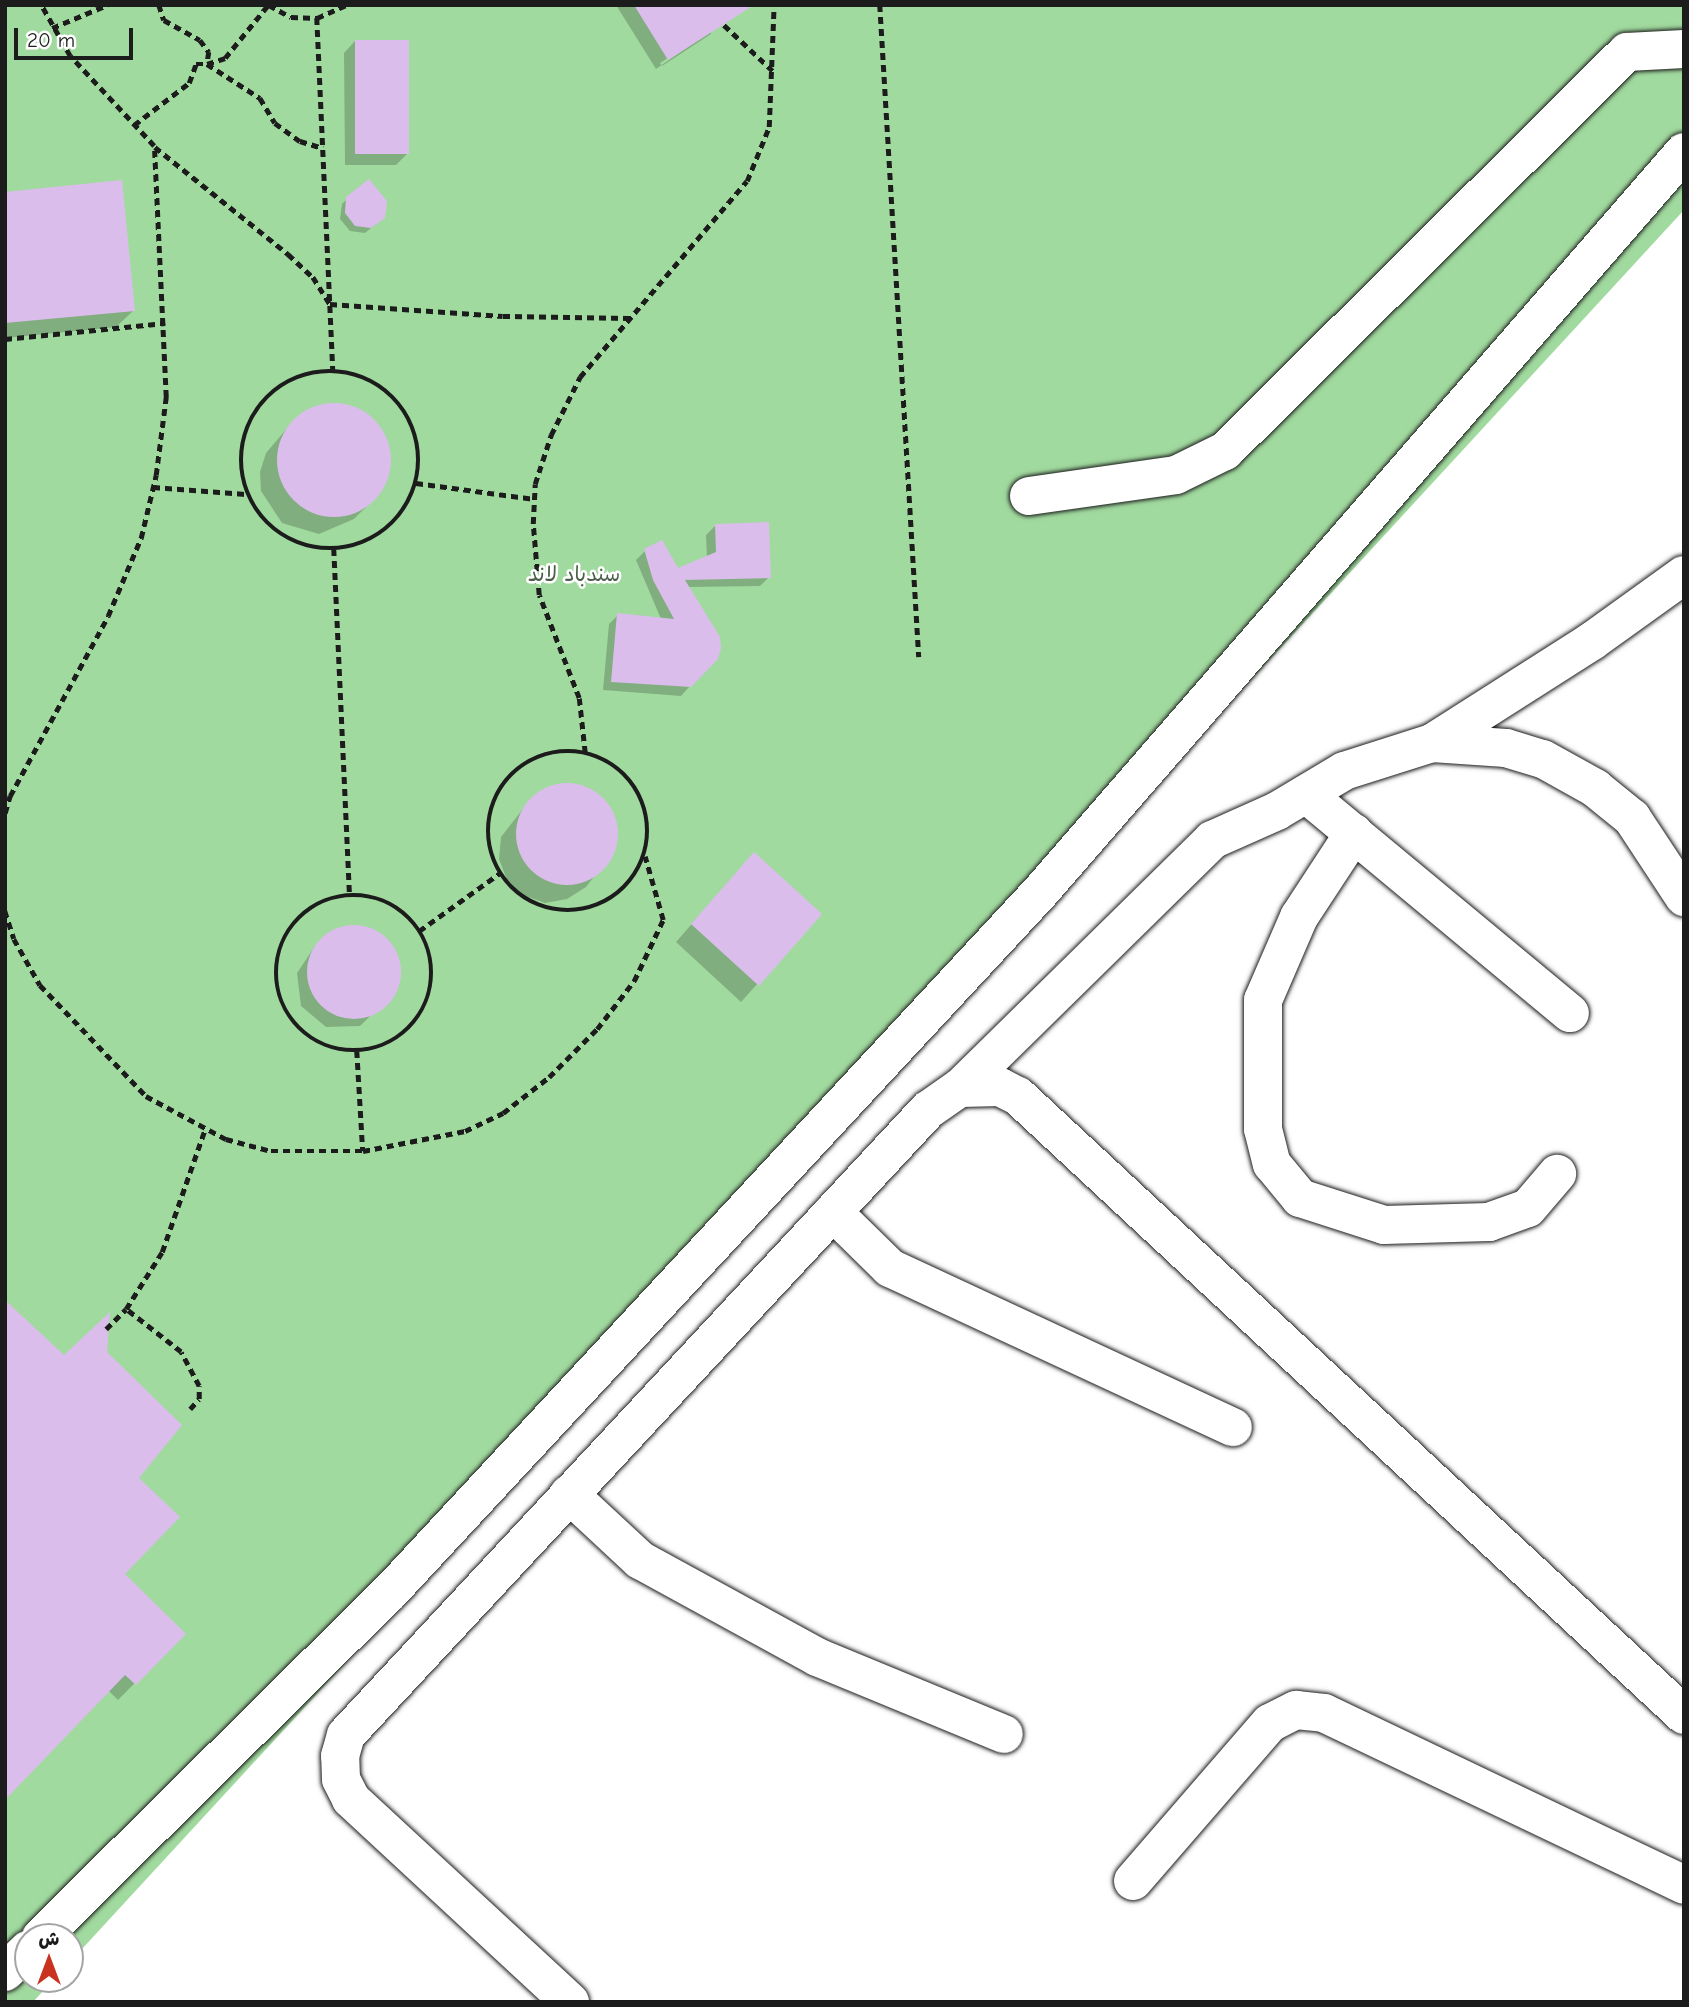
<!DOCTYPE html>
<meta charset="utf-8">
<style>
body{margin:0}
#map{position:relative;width:1689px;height:2007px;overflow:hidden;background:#fff;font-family:"Comic Neue","Playpen Sans Arabic",sans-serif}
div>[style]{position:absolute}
.green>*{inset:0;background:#a1da9f}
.shadow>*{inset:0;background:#0003}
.building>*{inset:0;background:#dabdeb}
.round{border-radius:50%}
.path>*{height:4.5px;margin-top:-2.25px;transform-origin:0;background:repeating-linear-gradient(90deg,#1c1c1c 0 7px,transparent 0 12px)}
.path>.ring{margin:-2.25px;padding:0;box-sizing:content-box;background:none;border:4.5px solid #1c1c1c;border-radius:50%}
.roads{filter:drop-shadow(0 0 2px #1c1c1c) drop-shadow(0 0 2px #1c1c1c)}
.minor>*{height:38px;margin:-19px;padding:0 19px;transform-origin:19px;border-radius:19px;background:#fff}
span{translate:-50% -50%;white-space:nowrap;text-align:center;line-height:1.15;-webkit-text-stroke:5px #fff;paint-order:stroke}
.park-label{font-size:21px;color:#4b5e4a}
.frame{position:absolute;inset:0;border:7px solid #1c1c1c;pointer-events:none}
.north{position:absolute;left:14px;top:1923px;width:70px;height:70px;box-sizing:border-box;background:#fff;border:2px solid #a4a4a4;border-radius:50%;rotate:0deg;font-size:19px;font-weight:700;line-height:28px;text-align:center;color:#1c1c1c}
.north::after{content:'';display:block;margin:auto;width:24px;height:32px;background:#c8321e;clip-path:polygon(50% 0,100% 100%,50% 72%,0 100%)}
.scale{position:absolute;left:14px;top:28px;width:119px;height:32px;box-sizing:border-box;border:4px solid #1c1c1c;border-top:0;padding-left:9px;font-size:21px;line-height:24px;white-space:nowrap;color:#1c1c1c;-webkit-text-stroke:5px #fff;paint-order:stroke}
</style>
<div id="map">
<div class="green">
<i style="clip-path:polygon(5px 5px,1684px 5px,1684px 210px,70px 1962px,70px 1937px,28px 1937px,28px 1979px,54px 1979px,33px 2002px,5px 2002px)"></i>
</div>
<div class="shadow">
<i style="clip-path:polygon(evenodd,616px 5px,709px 5px,721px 24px,656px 69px,616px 5px,711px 30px,711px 34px,662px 66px,660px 63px,711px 30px)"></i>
<i style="clip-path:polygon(355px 41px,407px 154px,396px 165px,345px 165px,344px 53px)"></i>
<i style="clip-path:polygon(5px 193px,133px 311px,116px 327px,5px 338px)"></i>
<i style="clip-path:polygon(348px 198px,377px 223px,365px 233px,350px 231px,340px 219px,342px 204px)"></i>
<i style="clip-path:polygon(330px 404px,367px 415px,388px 447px,384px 485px,372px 501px,354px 519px,319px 534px,282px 523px,261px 491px,260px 472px,266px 453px,295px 419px)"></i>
<i style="clip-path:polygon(715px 526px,769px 577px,760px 586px,688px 587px,690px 686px,681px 696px,603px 690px,609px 624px,618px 615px,661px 619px,636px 560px,645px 551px,678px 570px,707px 558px,706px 535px)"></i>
<i style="clip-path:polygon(571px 784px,593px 791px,609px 807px,617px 827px,615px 850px,586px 887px,567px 899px,545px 903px,523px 895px,507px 880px,499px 859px,501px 837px,530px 800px,549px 787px)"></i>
<i style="clip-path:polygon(738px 871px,820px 914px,741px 1002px,676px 942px)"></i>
<i style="clip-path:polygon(343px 927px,377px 932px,397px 958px,396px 991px,360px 1026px,326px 1027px,301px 1006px,297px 973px,315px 946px)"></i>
<i style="clip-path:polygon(105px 1353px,137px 1478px,122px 1574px,183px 1634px,118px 1700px,108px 1690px,64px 1357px)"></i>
</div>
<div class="building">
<i style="clip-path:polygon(634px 5px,754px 5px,668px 60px)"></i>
<i style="clip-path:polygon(355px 40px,409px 40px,409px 154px,355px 154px)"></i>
<i style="clip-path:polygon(369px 179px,387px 201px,385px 218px,371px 228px,355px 226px,345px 213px,346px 197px)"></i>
<i style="clip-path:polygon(122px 180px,135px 311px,5px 323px,5px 192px)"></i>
<i class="round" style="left:277px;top:403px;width:114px;height:114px"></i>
<i style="clip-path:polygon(769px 522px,771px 578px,685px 580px,720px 637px,721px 648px,718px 659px,691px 687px,611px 682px,617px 613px,674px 619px,653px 580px,644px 549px,662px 540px,678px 568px,716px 552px,715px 524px)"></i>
<i class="round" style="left:516px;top:783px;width:102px;height:102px"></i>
<i style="clip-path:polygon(754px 852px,822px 914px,759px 986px,691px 924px)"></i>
<i class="round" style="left:307px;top:925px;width:94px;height:94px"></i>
<i style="clip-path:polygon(5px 1300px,64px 1355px,110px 1312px,107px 1352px,182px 1425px,139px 1478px,180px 1517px,125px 1574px,186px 1634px,136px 1685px,125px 1675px,5px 1800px)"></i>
</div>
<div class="path">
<i style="left:159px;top:5px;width:16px;rotate:72deg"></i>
<i style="left:164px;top:20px;width:41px;rotate:29.1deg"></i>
<i style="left:200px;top:40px;width:15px;rotate:53deg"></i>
<i style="left:209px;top:52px;width:12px;rotate:99deg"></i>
<i style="left:207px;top:64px;width:19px;rotate:-18deg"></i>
<i style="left:225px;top:58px;width:68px;rotate:-50.9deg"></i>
<i style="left:269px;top:5px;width:25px;rotate:29deg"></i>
<i style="left:291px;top:17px;width:26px;rotate:2deg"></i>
<i style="left:317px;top:18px;width:32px;rotate:-24deg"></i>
<i style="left:880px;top:5px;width:653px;rotate:86.58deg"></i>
<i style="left:317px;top:18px;width:352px;rotate:87.4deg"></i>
<i style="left:724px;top:25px;width:67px;rotate:43.2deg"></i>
<i style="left:52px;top:28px;width:60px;rotate:-22.7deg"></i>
<i style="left:134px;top:125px;width:69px;rotate:-37.4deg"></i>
<i style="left:189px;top:83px;width:20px;rotate:-70deg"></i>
<i style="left:196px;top:64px;width:11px"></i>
<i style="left:207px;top:64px;width:63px;rotate:32.7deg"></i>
<i style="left:260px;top:98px;width:29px;rotate:59deg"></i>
<i style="left:275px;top:123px;width:31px;rotate:36deg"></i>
<i style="left:300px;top:141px;width:24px;rotate:17deg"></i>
<i style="left:155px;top:147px;width:171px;rotate:38.8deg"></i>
<i style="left:288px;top:254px;width:34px;rotate:43deg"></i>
<i style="left:313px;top:277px;width:32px;rotate:58deg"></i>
<i style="left:330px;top:304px;width:173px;rotate:4deg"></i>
<i style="left:503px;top:316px;width:126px;rotate:0.9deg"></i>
<i style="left:5px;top:339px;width:161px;rotate:-5.7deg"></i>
<i class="ring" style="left:241px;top:371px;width:173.5px;height:173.5px"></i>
<i style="left:416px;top:483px;width:120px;rotate:7.7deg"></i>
<i style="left:153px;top:487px;width:93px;rotate:4.3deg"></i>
<i style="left:334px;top:549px;width:347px;rotate:87.4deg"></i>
<i class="ring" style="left:488px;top:751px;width:155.5px;height:155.5px"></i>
<i style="left:585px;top:753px;width:55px;rotate:-96.2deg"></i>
<i style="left:579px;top:698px;width:110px;rotate:-111.2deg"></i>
<i style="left:539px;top:595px;width:71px;rotate:-94.8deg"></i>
<i style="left:533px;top:524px;width:40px;rotate:-87.1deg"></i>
<i style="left:535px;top:484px;width:52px;rotate:-71.9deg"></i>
<i style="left:551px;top:435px;width:65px;rotate:-63.4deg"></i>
<i style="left:580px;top:377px;width:257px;rotate:-49.6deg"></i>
<i style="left:747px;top:181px;width:58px;rotate:-67.8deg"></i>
<i style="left:769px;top:127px;width:122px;rotate:-87.7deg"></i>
<i style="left:5px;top:813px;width:18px;rotate:-74deg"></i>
<i style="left:10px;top:796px;width:205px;rotate:-61.4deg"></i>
<i style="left:108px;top:616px;width:85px;rotate:-67.1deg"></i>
<i style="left:141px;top:538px;width:65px;rotate:-76.6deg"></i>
<i style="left:156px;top:475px;width:79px;rotate:-82.7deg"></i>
<i style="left:166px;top:397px;width:251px;rotate:-92.7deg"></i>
<i style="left:154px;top:146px;width:123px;rotate:-133deg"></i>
<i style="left:70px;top:56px;width:59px;rotate:-119.6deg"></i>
<i class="ring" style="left:276px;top:895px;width:151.5px;height:151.5px"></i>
<i style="left:5px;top:911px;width:29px;rotate:72deg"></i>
<i style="left:14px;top:939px;width:53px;rotate:60.5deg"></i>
<i style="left:40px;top:985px;width:153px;rotate:46.3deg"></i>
<i style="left:146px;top:1096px;width:91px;rotate:28.3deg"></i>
<i style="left:226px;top:1139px;width:47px;rotate:14.9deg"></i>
<i style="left:271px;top:1151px;width:92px"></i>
<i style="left:419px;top:931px;width:100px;rotate:-35.6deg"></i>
<i style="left:357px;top:1051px;width:100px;rotate:86.6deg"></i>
<i style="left:363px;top:1151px;width:104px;rotate:-11.1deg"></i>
<i style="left:465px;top:1131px;width:42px;rotate:-25.3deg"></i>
<i style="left:503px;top:1113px;width:58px;rotate:-38deg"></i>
<i style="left:549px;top:1077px;width:68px;rotate:-45deg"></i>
<i style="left:597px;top:1029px;width:61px;rotate:-52.4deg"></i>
<i style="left:634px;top:981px;width:68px;rotate:-64.6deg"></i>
<i style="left:663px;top:920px;width:66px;rotate:-105.9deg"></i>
<i style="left:106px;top:1329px;width:28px;rotate:-45deg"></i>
<i style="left:190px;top:1409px;width:13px;rotate:-48deg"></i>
<i style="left:199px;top:1399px;width:13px;rotate:-90deg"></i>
<i style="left:199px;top:1386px;width:38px;rotate:-118deg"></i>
<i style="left:181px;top:1352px;width:70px;rotate:-142deg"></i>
<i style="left:126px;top:1309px;width:67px;rotate:-57.7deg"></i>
<i style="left:162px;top:1252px;width:130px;rotate:-70.7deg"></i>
</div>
<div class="roads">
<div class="minor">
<i style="left:1029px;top:496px;width:148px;rotate:-8.1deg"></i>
<i style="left:1176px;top:475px;width:55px;rotate:-26.1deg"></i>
<i style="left:1225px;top:451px;width:566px;rotate:-44.79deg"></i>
<i style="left:1627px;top:52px;width:57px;rotate:-3deg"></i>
<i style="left:1432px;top:743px;width:190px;rotate:-32.5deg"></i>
<i style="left:1592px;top:641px;width:113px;rotate:-35.7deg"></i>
<i style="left:1306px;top:794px;width:343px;rotate:39.7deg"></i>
<i style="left:1354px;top:833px;width:100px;rotate:123.2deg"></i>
<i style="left:1299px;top:917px;width:90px;rotate:113.4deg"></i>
<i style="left:1263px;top:1000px;width:129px;rotate:90deg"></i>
<i style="left:1263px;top:1129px;width:36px;rotate:76deg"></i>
<i style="left:1272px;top:1164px;width:44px;rotate:50.5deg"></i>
<i style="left:1300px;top:1198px;width:88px;rotate:17.8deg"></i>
<i style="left:1384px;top:1225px;width:105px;rotate:-1.6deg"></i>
<i style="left:1489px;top:1222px;width:41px;rotate:-19.7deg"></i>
<i style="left:1528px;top:1208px;width:45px;rotate:-49.5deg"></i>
<i style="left:960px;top:1088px;width:354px;rotate:-44.5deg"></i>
<i style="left:1212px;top:840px;width:71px;rotate:-24deg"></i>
<i style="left:1277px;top:811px;width:78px;rotate:-30.8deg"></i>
<i style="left:1344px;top:771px;width:92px;rotate:-17.7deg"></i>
<i style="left:1432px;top:743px;width:74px;rotate:3.9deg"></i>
<i style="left:1506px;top:748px;width:39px;rotate:17deg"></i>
<i style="left:1543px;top:759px;width:60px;rotate:29.1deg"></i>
<i style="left:1595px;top:788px;width:48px;rotate:39deg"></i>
<i style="left:1632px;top:818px;width:95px;rotate:56.6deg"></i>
<i style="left:833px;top:1212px;width:80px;rotate:44.5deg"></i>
<i style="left:890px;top:1268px;width:378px;rotate:24.9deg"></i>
<i style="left:569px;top:1494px;width:97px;rotate:42.9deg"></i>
<i style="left:640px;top:1560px;width:202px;rotate:28.7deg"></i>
<i style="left:817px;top:1657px;width:202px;rotate:22.4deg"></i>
<i style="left:1133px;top:1881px;width:209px;rotate:-49.1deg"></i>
<i style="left:1270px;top:1723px;width:29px;rotate:-27deg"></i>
<i style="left:1296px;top:1710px;width:28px;rotate:6deg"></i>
<i style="left:1324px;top:1713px;width:399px;rotate:25.5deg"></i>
<i style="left:41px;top:1937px;width:491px;rotate:-44.7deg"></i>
<i style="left:390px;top:1592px;width:958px;rotate:-47.11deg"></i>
<i style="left:1042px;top:890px;width:978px;rotate:-48.98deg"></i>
<i style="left:5px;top:1972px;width:32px;rotate:-44deg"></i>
<i style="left:570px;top:2002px;width:299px;rotate:-137.2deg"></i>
<i style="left:351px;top:1799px;width:22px;rotate:-117deg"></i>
<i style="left:341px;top:1779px;width:23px;rotate:-92deg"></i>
<i style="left:340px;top:1756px;width:22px;rotate:-74deg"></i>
<i style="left:346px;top:1735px;width:854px;rotate:-47.04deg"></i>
<i style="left:928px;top:1110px;width:39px;rotate:-35deg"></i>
<i style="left:960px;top:1088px;width:40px;rotate:-1.4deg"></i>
<i style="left:1000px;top:1087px;width:20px;rotate:27deg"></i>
<i style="left:1018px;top:1096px;width:909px;rotate:42.91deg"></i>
</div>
</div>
<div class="park-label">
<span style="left:574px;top:574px">سندباد لاند</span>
</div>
<div class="frame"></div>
<div class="north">ش</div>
<div class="scale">20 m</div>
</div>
